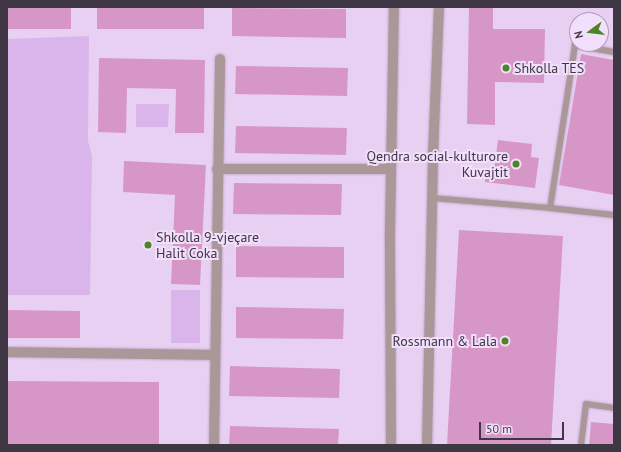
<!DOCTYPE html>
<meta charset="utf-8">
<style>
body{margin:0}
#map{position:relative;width:621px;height:452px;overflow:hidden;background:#e8d0f3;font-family:"PT Sans",sans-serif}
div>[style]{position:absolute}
.green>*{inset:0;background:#dab5eb}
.building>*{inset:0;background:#d697c7}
.roads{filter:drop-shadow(0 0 1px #c3aecd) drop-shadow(0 0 1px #c3aecd)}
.lane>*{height:6px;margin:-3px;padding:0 3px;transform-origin:3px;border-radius:3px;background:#ac9798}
.street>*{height:10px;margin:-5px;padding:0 5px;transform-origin:5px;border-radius:5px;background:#ac9798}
.dots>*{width:11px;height:11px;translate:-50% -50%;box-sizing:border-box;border:2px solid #f2dffb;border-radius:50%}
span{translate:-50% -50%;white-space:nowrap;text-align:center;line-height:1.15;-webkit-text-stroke:4px #f2dffb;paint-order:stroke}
.poi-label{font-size:14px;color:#403745}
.left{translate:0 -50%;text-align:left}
.right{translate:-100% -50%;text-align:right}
.frame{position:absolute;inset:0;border:8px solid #403745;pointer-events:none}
.north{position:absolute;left:569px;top:12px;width:40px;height:40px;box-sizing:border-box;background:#f2dffb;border:1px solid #ab9cb2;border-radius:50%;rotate:255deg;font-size:11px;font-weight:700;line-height:16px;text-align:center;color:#403745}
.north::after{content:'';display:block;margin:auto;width:14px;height:18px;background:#4c8622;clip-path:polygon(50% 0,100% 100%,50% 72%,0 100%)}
.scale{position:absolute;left:479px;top:422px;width:85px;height:18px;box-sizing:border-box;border:2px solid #403745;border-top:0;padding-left:5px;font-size:12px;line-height:14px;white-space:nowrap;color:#403745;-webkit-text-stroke:3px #f2dffb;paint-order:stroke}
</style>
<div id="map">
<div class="green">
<i style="clip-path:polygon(89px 36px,88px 141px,92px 156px,90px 295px,7px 295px,7px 39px)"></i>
<i style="clip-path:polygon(136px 104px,169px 104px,168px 127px,136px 127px)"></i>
<i style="clip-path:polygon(171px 290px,200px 290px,200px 343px,171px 343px)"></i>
</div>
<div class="building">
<i style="clip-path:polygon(7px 7px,71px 7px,71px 29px,7px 29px)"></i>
<i style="clip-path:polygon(97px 7px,204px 7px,204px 29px,97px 29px)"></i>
<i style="clip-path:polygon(469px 7px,493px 7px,493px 29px,545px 29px,544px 83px,495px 82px,495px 125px,467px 124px)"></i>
<i style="clip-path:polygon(232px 8px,346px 9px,346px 38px,232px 36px)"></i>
<i style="clip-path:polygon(581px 54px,614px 60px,614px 195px,559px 185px)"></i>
<i style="clip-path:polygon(99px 58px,205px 60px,204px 133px,175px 133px,176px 89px,127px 88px,126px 133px,98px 132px)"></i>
<i style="clip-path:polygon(236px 66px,348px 68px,347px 96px,235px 94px)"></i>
<i style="clip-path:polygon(236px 126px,347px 128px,346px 155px,235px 153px)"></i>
<i style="clip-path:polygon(498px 140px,532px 144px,531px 157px,539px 158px,535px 188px,485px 182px,486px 169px,494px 170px)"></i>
<i style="clip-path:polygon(124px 161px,206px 165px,200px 285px,171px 284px,175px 195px,123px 192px)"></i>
<i style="clip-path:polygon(234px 183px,342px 184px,341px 215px,233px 214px)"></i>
<i style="clip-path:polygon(459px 230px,563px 236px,551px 445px,447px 445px)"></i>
<i style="clip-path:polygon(236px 246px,344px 247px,344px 278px,236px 277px)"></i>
<i style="clip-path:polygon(236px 307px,344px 309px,343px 339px,236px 338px)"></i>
<i style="clip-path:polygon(7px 310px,80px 311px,80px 338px,7px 338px)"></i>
<i style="clip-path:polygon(230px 366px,340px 369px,339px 398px,229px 396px)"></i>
<i style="clip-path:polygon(7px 381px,159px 382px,159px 445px,7px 445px)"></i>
<i style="clip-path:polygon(591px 422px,614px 424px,614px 445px,589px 445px)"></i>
<i style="clip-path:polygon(230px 426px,339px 429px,338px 445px,229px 445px)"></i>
</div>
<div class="roads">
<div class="lane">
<i style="left:614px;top:52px;width:40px;rotate:-170deg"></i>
<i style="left:575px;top:45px;width:165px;rotate:98.7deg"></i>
<i style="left:550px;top:208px;width:64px;rotate:6.2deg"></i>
<i style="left:432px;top:198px;width:118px;rotate:4.8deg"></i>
<i style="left:581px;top:445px;width:41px;rotate:-83deg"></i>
<i style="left:586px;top:404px;width:28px;rotate:8deg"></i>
</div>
<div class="street">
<i style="left:217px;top:169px;width:174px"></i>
<i style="left:7px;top:352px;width:207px;rotate:0.8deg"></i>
<i style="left:214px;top:445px;width:386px;rotate:-89.1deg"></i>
<i style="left:391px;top:445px;width:215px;rotate:-90.3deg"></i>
<i style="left:390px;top:230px;width:223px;rotate:-89deg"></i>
<i style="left:427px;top:445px;width:290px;rotate:-88.8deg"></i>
<i style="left:433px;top:155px;width:148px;rotate:-87.7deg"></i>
</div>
</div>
<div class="dots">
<i style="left:506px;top:68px;background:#4c8622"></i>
<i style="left:516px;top:164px;background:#4c8622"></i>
<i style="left:148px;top:245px;background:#4c8622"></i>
<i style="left:505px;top:341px;background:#4c8622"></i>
</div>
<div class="poi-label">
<span class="left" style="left:514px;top:68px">Shkolla TES</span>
<span class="right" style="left:508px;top:164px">Qendra social-kulturore<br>Kuvajtit</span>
<span class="left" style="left:156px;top:245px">Shkolla 9-vjeçare<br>Halit Coka</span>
<span class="right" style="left:497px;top:341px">Rossmann &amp; Lala</span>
</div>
<div class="frame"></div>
<div class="north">N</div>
<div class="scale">50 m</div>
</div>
